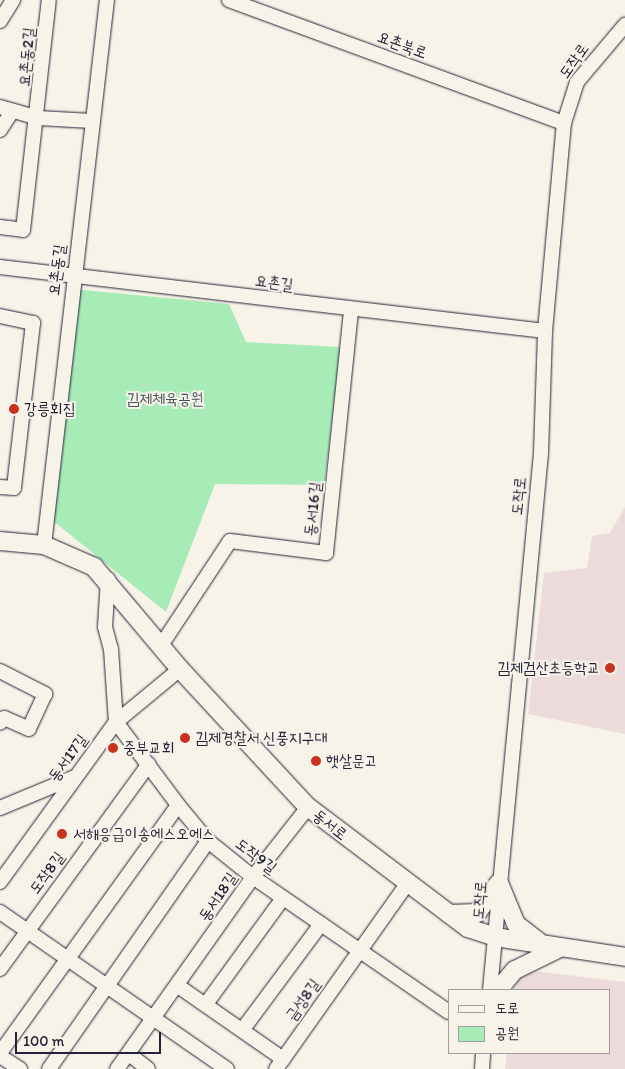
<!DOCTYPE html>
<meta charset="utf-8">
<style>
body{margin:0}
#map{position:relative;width:625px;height:1069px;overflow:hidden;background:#f7f3e8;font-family:Itim,"Poor Story",sans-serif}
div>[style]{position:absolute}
.built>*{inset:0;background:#eddbdb}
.green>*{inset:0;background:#a7ebb6}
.roads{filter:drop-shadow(0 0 1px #22223b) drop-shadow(0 0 1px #22223b)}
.minor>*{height:14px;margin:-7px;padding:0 7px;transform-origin:7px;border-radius:7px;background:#f7f3e8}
.major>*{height:18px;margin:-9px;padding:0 9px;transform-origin:9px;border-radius:9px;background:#f7f3e8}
.dots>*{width:14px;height:14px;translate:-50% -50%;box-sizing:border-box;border:2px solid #f7f3e8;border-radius:50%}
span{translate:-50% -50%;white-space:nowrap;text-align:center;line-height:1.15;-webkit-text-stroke:4px #f7f3e8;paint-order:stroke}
.street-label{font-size:16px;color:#22223b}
.park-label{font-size:16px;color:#43545a}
.poi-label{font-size:16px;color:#22223b}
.left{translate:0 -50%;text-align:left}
.right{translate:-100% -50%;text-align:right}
.legend{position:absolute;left:448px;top:989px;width:162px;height:65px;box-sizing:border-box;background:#f7f3e8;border:1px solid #a29fa3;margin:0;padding:6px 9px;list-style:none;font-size:15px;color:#22223b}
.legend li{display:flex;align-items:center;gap:10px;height:25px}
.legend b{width:25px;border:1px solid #a29fa3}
.scale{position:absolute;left:15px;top:1032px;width:146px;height:22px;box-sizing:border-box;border:2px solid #22223b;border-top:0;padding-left:6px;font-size:15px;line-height:18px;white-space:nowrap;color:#22223b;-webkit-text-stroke:4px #f7f3e8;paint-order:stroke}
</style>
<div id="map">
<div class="built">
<i style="clip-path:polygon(625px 507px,625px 734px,528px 714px,544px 573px,587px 568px,592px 536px,610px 533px)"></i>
<i style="clip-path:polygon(525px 970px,625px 982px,625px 1069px,505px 1069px,507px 1053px,609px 1053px,609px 990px,512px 990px)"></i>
</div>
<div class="green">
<i style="clip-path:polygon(73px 289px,229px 304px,246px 342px,341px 347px,324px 485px,215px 484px,166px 612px,52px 520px)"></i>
</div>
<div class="roads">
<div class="minor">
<i style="left:229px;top:0;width:357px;rotate:20.2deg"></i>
<i style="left:0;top:21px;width:25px;rotate:-58deg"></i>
<i style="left:0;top:107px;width:40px;rotate:16deg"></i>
<i style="left:38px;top:118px;width:54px;rotate:3.2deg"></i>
<i style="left:0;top:130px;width:20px;rotate:-57deg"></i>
<i style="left:0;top:227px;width:23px;rotate:7deg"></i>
<i style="left:23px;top:230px;width:231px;rotate:-83.6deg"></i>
<i style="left:0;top:267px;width:549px;rotate:6.7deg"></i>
<i style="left:0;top:316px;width:34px;rotate:12deg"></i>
<i style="left:33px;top:323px;width:166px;rotate:96.6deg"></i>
<i style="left:14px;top:488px;width:14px;rotate:-176deg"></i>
<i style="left:44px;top:545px;width:549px;rotate:-83.41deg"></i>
<i style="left:108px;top:579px;width:48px;rotate:93.6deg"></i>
<i style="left:105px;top:627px;width:23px;rotate:75deg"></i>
<i style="left:111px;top:649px;width:73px;rotate:86.1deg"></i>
<i style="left:116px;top:722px;width:104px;rotate:53.2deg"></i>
<i style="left:178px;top:805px;width:47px;rotate:50.2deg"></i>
<i style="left:208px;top:841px;width:58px;rotate:38.7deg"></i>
<i style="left:253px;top:877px;width:238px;rotate:34.6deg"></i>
<i style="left:162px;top:644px;width:123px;rotate:-56.6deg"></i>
<i style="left:230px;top:541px;width:97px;rotate:7.1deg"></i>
<i style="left:326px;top:553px;width:244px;rotate:-84.1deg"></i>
<i style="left:0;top:671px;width:51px;rotate:27.1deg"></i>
<i style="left:45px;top:694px;width:38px;rotate:115deg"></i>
<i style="left:29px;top:729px;width:27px;rotate:-156deg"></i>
<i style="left:4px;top:718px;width:6px;rotate:129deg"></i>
<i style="left:0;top:808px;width:81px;rotate:-22.5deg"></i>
<i style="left:0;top:882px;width:198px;rotate:-54.1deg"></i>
<i style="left:116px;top:722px;width:83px;rotate:-39.6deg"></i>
<i style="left:0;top:912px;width:276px;rotate:34.7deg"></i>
<i style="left:0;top:969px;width:253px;rotate:-54deg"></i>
<i style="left:178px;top:986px;width:128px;rotate:34.8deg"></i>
<i style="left:490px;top:990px;width:539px;rotate:-84.57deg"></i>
<i style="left:541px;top:453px;width:122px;rotate:-88.1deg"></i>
<i style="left:545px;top:331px;width:209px;rotate:-84.8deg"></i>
<i style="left:564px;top:123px;width:43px;rotate:-72.4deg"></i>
<i style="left:577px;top:82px;width:75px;rotate:-49.9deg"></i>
<i style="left:206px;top:1004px;width:131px;rotate:-54deg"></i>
<i style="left:243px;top:1029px;width:131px;rotate:-53.4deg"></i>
<i style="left:0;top:1053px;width:305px;rotate:-54.3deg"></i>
<i style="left:129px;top:1054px;width:24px;rotate:38deg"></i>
<i style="left:0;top:1056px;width:24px;rotate:33deg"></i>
<i style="left:49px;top:1069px;width:278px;rotate:-55.1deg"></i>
<i style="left:117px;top:1069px;width:235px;rotate:-54.7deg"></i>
<i style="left:253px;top:877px;width:89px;rotate:-51.8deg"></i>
<i style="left:276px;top:1069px;width:227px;rotate:-54.7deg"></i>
<i style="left:482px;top:1069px;width:16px;rotate:-86deg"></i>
</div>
<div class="major">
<i style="left:0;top:541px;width:44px;rotate:5.2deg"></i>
<i style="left:44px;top:545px;width:55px;rotate:23.7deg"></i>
<i style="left:94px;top:567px;width:133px;rotate:49.9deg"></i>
<i style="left:180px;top:669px;width:188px;rotate:47.2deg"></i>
<i style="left:308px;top:807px;width:201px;rotate:37.1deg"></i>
<i style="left:468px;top:928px;width:28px;rotate:18deg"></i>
<i style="left:495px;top:937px;width:132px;rotate:8.7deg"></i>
<i style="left:499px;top:883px;width:44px;rotate:67.5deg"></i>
<i style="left:516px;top:924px;width:29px;rotate:38deg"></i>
<i style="left:449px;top:914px;width:28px;rotate:-2deg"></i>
<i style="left:477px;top:913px;width:37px;rotate:-54deg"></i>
<i style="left:498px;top:990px;width:26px;rotate:-50deg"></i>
<i style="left:515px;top:970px;width:50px;rotate:-26.1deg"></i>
</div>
</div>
<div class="dots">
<i style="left:14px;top:409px;background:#c8321e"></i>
<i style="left:610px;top:668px;background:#c8321e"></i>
<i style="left:185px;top:738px;background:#c8321e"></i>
<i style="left:113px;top:748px;background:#c8321e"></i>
<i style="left:316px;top:761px;background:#c8321e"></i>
<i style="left:62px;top:834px;background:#c8321e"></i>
</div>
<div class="street-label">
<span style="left:402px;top:45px;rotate:20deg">요촌북로</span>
<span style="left:27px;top:57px;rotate:-85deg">요촌동2길</span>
<span style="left:574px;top:61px;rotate:-55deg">도작로</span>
<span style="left:57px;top:270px;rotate:-83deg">요촌동길</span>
<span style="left:274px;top:283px;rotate:7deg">요촌길</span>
<span style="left:519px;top:496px;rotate:-84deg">도작로</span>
<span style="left:313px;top:509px;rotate:-84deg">동서16길</span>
<span style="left:68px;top:758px;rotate:-54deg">동서17길</span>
<span style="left:330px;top:825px;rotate:38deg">동서로</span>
<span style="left:256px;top:856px;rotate:37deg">도작9길</span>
<span style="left:47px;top:873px;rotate:-54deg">도작8길</span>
<span style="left:218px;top:897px;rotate:-56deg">동서18길</span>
<span style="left:480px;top:900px;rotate:-85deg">도작로</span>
<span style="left:303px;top:1000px;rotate:-55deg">금성8길</span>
</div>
<div class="park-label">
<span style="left:165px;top:399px">김제체육공원</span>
</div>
<div class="poi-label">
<span class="left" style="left:24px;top:409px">강릉회집</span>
<span class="right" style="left:600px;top:668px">김제검산초등학교</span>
<span class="left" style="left:195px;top:738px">김제경찰서 신풍지구대</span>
<span class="left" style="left:123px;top:748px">중부교회</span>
<span class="left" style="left:326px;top:761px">햇살문고</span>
<span class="left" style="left:73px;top:834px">서해응급이송에스오에스</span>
</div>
<ul class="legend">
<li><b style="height:6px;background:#f7f3e8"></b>도로</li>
<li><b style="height:14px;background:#a7ebb6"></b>공원</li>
</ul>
<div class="scale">100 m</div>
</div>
